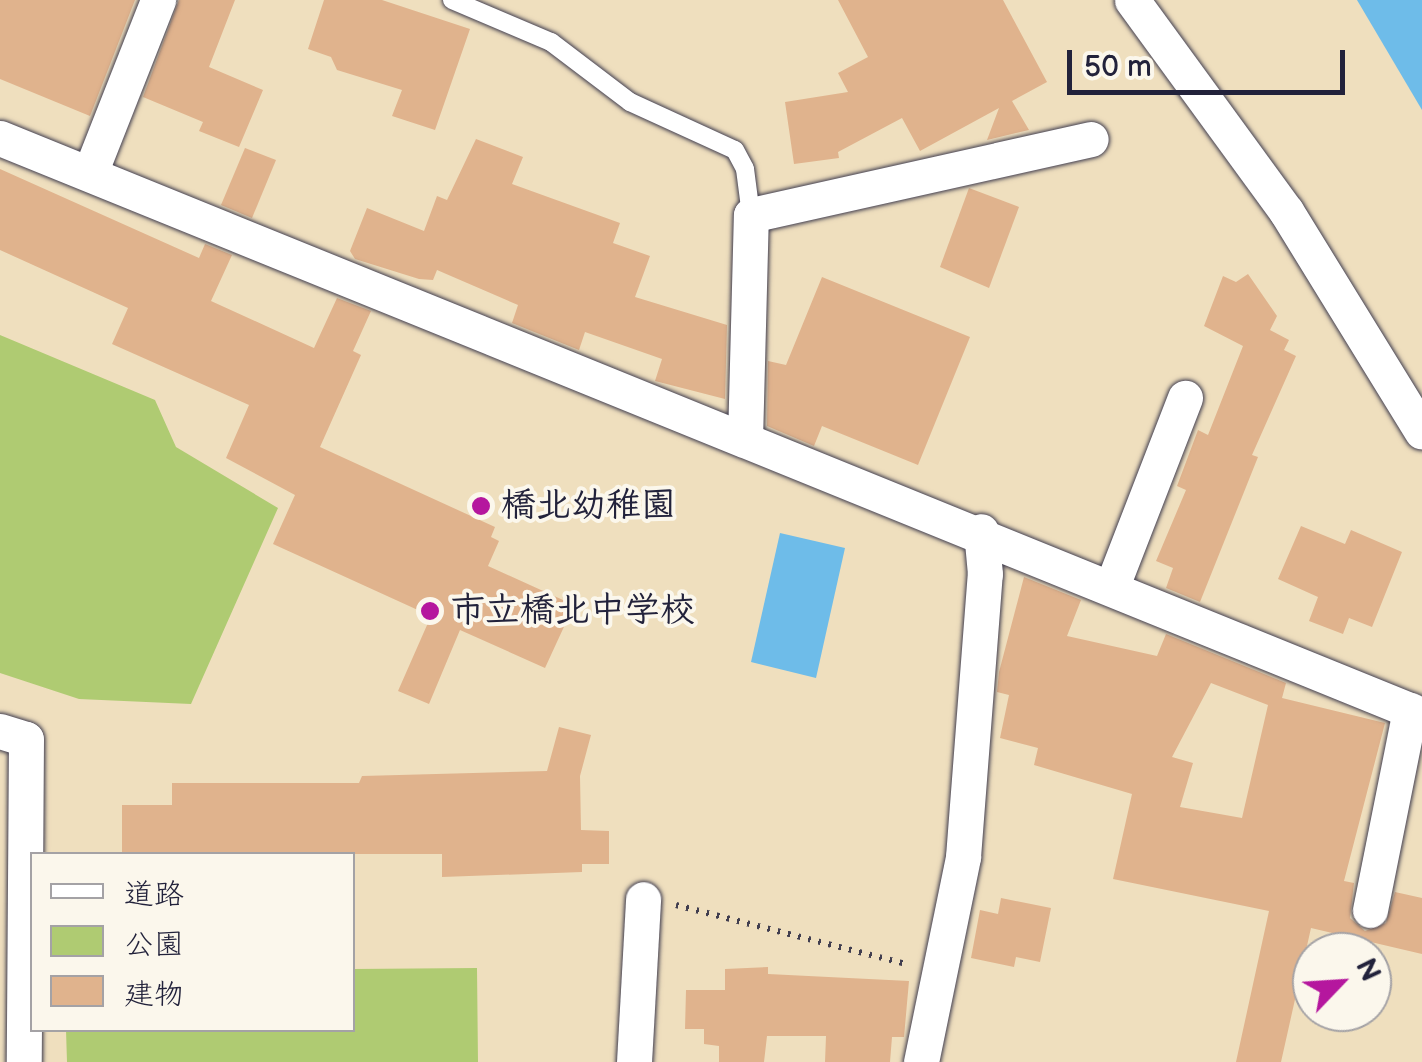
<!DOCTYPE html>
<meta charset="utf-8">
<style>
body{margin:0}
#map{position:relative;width:1422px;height:1062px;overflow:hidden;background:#efdfbe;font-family:"Balsamiq Sans","Klee One",sans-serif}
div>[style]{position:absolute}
.green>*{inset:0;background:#afcb72}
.water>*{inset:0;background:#6ebce9}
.building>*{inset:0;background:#e0b38d}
.path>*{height:6px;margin-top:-3px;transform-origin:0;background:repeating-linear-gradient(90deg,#413e4f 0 2.5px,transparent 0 10.5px)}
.roads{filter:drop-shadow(0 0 2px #413e4f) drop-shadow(0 0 2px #413e4f)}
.lane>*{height:18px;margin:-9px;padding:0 9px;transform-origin:9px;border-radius:9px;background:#fff}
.street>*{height:35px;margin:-17.5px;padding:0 17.5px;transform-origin:17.5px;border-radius:17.5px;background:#fff}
.dots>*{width:28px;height:28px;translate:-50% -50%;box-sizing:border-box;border:5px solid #fbf7ec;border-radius:50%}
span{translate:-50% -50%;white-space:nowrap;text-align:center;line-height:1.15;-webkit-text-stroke:8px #fbf7ec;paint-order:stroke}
.poi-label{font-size:35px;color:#22223b;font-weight:700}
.left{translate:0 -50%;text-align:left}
.legend{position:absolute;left:30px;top:852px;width:325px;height:180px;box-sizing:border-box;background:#fbf7ec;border:2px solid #a4a2a5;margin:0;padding:12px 18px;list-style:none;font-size:30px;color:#22223b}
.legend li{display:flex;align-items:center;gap:20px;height:50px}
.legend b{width:50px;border:2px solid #a4a2a5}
.north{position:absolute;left:1292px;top:932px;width:100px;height:100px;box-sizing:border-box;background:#fbf7ec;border:2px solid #a4a2a5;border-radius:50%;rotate:65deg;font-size:28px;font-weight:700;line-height:40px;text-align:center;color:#22223b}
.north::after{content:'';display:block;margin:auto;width:35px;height:45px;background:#b5179e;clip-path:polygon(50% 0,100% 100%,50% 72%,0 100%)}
.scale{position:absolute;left:1067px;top:50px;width:278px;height:45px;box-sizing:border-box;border:5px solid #22223b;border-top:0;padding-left:12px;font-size:30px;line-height:35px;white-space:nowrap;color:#22223b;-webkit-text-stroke:8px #fbf7ec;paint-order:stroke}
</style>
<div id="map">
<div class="green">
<i style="clip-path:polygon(0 335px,155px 400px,176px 447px,278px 508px,191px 704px,79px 699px,0 673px)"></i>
<i style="clip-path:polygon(477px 968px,478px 1062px,67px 1062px,66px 1030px,352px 1030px,353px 969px)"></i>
</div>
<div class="water">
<i style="clip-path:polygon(1357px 0,1422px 0,1422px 110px)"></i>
<i style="clip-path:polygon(780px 533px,845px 548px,816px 678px,751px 662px)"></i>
</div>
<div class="building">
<i style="clip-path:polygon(0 0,135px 0,90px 116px,0 79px)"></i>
<i style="clip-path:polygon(179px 0,235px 0,209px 67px,263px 90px,239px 147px,199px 131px,203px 122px,143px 97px)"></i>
<i style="clip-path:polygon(324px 0,382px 0,470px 29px,435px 130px,392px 116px,402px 90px,337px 70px,331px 57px,308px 49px)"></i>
<i style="clip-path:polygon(838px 0,1003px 0,1047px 82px,1012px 101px,1029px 130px,987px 140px,999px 108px,920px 151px,902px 118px,838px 152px,839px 158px,794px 164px,785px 102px,848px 92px,838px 73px,868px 57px)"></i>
<i style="clip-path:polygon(476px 139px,523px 157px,512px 184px,620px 223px,613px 243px,650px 256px,635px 297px,727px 325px,725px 399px,655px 381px,662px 359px,585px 332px,579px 350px,512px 323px,518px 305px,437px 270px,433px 280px,419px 279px,355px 259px,350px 251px,367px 208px,424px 231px,437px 196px,447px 200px)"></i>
<i style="clip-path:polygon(245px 148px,276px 160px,252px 218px,221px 205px)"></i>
<i style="clip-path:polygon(0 169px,199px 258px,205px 244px,232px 255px,211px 301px,314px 348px,337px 298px,371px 311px,353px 351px,361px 355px,320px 447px,495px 527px,491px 537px,499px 541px,488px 566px,574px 605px,545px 668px,460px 630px,429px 704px,398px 691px,431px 616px,273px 544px,295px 495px,226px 458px,249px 405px,112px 344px,128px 308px,0 250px)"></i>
<i style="clip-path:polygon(969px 188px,1019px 207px,989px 288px,940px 267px)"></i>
<i style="clip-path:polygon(1248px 274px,1277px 316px,1270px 330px,1289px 340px,1284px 350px,1296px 356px,1252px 455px,1258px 457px,1200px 602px,1166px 588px,1173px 568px,1156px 561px,1186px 490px,1177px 486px,1198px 430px,1208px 435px,1243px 346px,1204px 326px,1223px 276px,1236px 282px)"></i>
<i style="clip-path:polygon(822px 277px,970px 337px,918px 465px,822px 426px,814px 446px,767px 426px,768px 361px,786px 365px)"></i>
<i style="clip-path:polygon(1301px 526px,1345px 544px,1351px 530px,1402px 552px,1372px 627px,1349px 618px,1343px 634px,1309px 621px,1318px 597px,1278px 579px)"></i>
<i style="clip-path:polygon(evenodd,1024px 577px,1081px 600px,1067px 636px,1157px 656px,1166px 634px,1286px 683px,1282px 698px,1385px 723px,1344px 881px,1354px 883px,1350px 918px,1365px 931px,1386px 923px,1395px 892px,1422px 898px,1422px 954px,1311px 928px,1281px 1062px,1236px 1062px,1269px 911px,1113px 879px,1132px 794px,1034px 765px,1038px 748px,1000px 738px,1009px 695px,997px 692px,999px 672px,1024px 577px,1211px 683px,1268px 705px,1242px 818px,1180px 807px,1193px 763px,1172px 757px,1211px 683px)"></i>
<i style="clip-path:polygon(559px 727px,591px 735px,580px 776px,581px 830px,609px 831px,609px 864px,582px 864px,582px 872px,442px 877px,442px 854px,122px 854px,122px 805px,172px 805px,172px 783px,359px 783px,362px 776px,547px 771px)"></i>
<i style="clip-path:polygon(1001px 898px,1051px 908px,1040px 962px,1016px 957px,1014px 967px,971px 958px,980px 910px,998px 914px)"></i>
<i style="clip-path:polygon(768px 967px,768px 974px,909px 981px,904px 1037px,892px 1037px,890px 1062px,825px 1062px,826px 1036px,767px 1036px,764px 1062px,719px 1062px,719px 1046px,704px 1044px,704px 1029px,685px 1029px,686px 990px,725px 990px,725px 969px)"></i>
</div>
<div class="path">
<i style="left:676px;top:905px;width:237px;rotate:14.4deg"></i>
</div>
<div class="roads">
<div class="lane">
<i style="left:452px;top:0;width:108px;rotate:23deg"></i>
<i style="left:551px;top:42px;width:99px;rotate:37.2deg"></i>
<i style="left:630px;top:102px;width:115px;rotate:24.6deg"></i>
<i style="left:735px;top:150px;width:21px;rotate:62deg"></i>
<i style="left:745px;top:169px;width:46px;rotate:82.6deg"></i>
</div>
<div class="street">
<i style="left:1132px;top:0;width:261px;rotate:53.9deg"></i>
<i style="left:1286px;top:211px;width:259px;rotate:58.4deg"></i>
<i style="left:0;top:138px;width:1535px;rotate:22.09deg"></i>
<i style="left:90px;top:173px;width:186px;rotate:-68.5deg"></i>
<i style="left:745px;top:440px;width:225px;rotate:-88.5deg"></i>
<i style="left:751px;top:215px;width:348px;rotate:-12.6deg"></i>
<i style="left:1112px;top:586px;width:202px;rotate:-68.8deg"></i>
<i style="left:0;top:731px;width:27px;rotate:17deg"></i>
<i style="left:26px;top:739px;width:323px;rotate:90.4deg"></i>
<i style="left:1370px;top:910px;width:204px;rotate:-78.7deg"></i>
<i style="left:634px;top:1062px;width:163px;rotate:-86.8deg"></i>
<i style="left:921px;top:1062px;width:209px;rotate:-78.4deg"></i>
<i style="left:963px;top:857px;width:284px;rotate:-85.6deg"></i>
<i style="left:985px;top:574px;width:43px;rotate:-95.3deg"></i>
</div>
</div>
<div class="dots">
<i style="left:481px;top:506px;background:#b5179e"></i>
<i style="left:430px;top:611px;background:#b5179e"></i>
</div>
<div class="poi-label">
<span class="left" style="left:501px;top:506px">橋北幼稚園</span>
<span class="left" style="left:450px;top:611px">市立橋北中学校</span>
</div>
<ul class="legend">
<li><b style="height:12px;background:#fff"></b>道路</li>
<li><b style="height:28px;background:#afcb72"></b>公園</li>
<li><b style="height:28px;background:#e0b38d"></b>建物</li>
</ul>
<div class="north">N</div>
<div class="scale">50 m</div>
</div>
